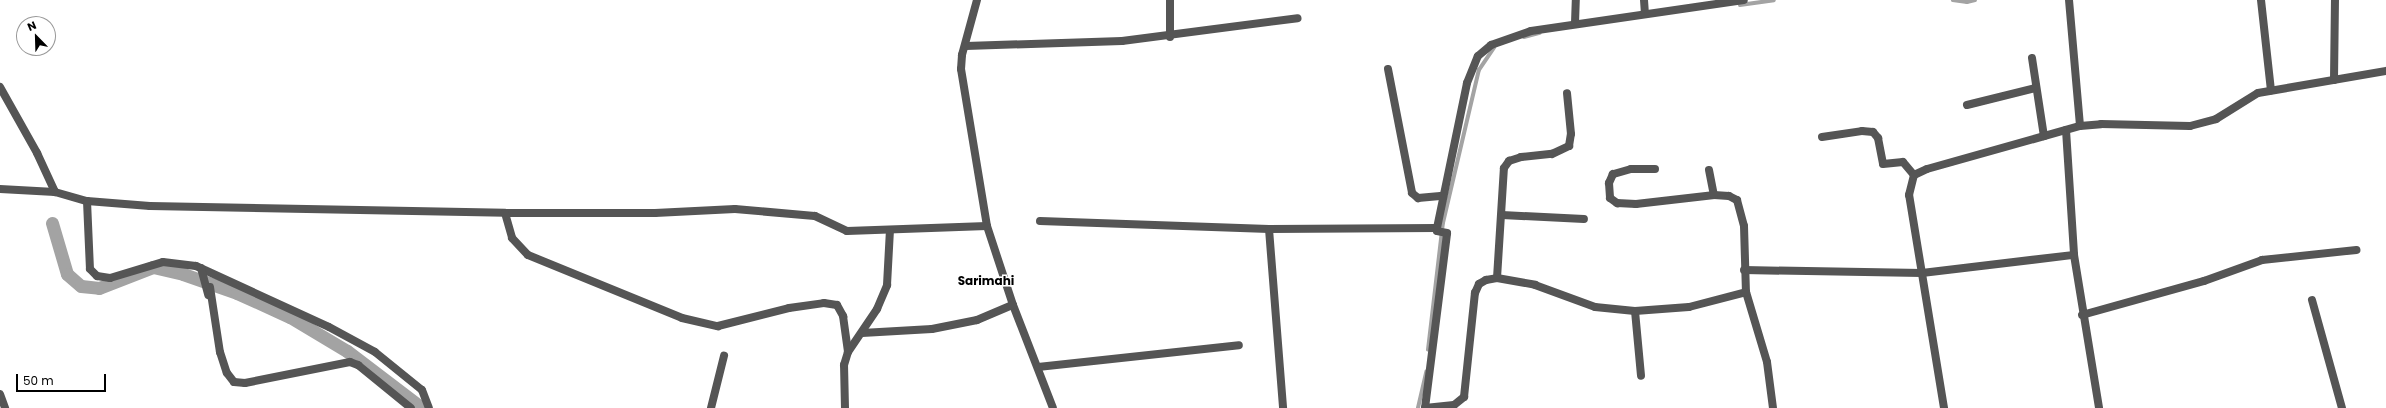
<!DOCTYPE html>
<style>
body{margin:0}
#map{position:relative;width:2386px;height:408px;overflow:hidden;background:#fff;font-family:Poppins,sans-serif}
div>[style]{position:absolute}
.stream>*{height:3.5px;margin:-1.75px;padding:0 1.75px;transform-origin:1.75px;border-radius:1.75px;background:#a3a3a3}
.canal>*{height:13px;margin:-6.5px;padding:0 6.5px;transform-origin:6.5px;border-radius:6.5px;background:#a3a3a3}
.minor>*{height:8px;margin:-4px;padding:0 4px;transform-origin:4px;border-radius:4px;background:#555}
.tertiary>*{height:8px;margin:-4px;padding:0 4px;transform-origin:4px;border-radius:4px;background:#555}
span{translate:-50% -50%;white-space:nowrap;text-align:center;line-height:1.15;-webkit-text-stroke:3px #fff;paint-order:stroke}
.quarter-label{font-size:12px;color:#000;font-weight:700}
.north{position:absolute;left:16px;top:16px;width:40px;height:40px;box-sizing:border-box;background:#fff;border:1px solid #999;border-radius:50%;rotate:337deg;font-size:11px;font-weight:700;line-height:16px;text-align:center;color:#000}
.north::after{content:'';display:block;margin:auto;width:14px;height:18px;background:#000;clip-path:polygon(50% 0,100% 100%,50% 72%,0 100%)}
.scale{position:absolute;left:16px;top:374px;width:90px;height:18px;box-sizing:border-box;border:2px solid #000;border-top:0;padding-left:5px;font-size:12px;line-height:14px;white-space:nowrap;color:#000;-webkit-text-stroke:3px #fff;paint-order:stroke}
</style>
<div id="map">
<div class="stream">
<i style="left:1953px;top:0;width:14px;rotate:8deg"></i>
<i style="left:1967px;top:2px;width:8px;rotate:-14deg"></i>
<i style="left:1740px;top:5px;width:34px;rotate:-8deg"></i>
<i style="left:1524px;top:37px;width:16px;rotate:-15deg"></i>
<i style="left:1428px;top:350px;width:128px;rotate:-83.3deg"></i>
<i style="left:1443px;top:223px;width:157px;rotate:-76.8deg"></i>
<i style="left:1479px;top:70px;width:27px;rotate:-56deg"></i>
<i style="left:1418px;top:408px;width:37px;rotate:-77deg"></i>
</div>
<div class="canal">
<i style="left:52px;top:223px;width:53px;rotate:73.6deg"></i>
<i style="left:67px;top:274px;width:18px;rotate:41deg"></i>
<i style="left:81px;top:286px;width:18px;rotate:6deg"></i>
<i style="left:99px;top:288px;width:58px;rotate:-21.3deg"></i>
<i style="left:153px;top:267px;width:31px;rotate:13deg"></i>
<i style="left:183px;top:274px;width:57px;rotate:19.4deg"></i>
<i style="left:237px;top:293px;width:58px;rotate:24.4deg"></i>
<i style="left:290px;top:317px;width:66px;rotate:30.8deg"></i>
<i style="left:347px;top:351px;width:94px;rotate:37.2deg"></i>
</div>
<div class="minor">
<i style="left:977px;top:0;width:57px;rotate:105.3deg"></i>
<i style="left:962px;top:55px;width:14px;rotate:94deg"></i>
<i style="left:961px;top:69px;width:159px;rotate:80.6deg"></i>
<i style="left:987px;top:226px;width:83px;rotate:71.8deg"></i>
<i style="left:1013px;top:305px;width:110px;rotate:68.8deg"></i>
<i style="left:1644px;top:0;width:13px;rotate:86deg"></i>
<i style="left:2069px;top:0;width:126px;rotate:85deg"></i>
<i style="left:2261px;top:0;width:91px;rotate:83.7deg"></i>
<i style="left:1575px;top:23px;width:23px;rotate:-88deg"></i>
<i style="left:1170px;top:37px;width:37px;rotate:-90deg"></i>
<i style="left:966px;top:46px;width:156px;rotate:-1.8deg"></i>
<i style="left:1122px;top:41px;width:177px;rotate:-7.4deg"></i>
<i style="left:2032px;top:58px;width:79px;rotate:81.3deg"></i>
<i style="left:1388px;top:69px;width:126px;rotate:79deg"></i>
<i style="left:1412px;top:193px;width:8px;rotate:40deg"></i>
<i style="left:1418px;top:198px;width:25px;rotate:-5deg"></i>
<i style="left:2334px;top:80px;width:80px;rotate:-89.3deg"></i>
<i style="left:0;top:87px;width:76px;rotate:60.7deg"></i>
<i style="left:37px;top:153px;width:43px;rotate:65.2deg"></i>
<i style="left:1967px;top:105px;width:70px;rotate:-14deg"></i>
<i style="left:2066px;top:130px;width:125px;rotate:86.3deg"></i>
<i style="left:2074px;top:255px;width:155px;rotate:80.7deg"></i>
<i style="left:1822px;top:137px;width:40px;rotate:-8.5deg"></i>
<i style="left:1862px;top:131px;width:11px;rotate:5deg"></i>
<i style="left:1873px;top:132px;width:8px;rotate:50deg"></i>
<i style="left:1878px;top:138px;width:26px;rotate:79deg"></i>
<i style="left:1883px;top:164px;width:20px;rotate:-6deg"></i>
<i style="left:1903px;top:162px;width:17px;rotate:50deg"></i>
<i style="left:1655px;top:169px;width:24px;rotate:180deg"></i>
<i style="left:1631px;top:169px;width:19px;rotate:164deg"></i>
<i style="left:1613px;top:174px;width:10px;rotate:114deg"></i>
<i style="left:1609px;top:183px;width:15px;rotate:86deg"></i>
<i style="left:1610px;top:198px;width:9px;rotate:36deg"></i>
<i style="left:1617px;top:203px;width:19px;rotate:3deg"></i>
<i style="left:1636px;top:204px;width:79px;rotate:-6.6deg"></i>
<i style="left:1714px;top:195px;width:15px;rotate:4deg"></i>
<i style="left:1729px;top:196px;width:9px;rotate:27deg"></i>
<i style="left:1737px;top:200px;width:27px;rotate:75deg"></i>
<i style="left:1744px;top:226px;width:66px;rotate:88.3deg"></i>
<i style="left:1746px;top:292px;width:73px;rotate:73.3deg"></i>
<i style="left:1767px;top:362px;width:46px;rotate:82.6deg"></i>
<i style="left:1709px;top:170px;width:25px;rotate:79deg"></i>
<i style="left:0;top:189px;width:55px;rotate:3.1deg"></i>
<i style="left:55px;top:192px;width:33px;rotate:16deg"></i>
<i style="left:87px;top:201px;width:63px;rotate:4.5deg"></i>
<i style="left:150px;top:206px;width:355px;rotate:1.1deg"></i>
<i style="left:505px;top:213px;width:150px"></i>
<i style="left:655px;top:213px;width:80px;rotate:-2.9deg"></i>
<i style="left:735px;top:209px;width:80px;rotate:5deg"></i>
<i style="left:815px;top:216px;width:35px;rotate:25deg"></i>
<i style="left:847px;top:231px;width:140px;rotate:-2deg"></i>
<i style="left:87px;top:201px;width:68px;rotate:87.5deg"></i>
<i style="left:90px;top:269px;width:10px;rotate:45deg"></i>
<i style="left:97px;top:276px;width:13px;rotate:9deg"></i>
<i style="left:110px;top:278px;width:55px;rotate:-16.8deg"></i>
<i style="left:163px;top:262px;width:33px;rotate:7deg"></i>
<i style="left:196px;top:266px;width:146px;rotate:24.6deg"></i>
<i style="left:329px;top:327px;width:52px;rotate:28.5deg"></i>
<i style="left:375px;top:352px;width:60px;rotate:39deg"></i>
<i style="left:422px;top:390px;width:19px;rotate:69deg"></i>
<i style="left:505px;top:213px;width:26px;rotate:74deg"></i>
<i style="left:512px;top:238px;width:23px;rotate:47deg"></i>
<i style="left:528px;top:255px;width:166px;rotate:22.2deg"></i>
<i style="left:682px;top:318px;width:37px;rotate:13deg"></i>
<i style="left:718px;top:326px;width:73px;rotate:-14.2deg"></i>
<i style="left:789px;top:308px;width:35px;rotate:-8deg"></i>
<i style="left:824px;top:303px;width:13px;rotate:9deg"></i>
<i style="left:837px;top:305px;width:13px;rotate:61deg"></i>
<i style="left:843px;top:316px;width:36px;rotate:82deg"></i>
<i style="left:1502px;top:215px;width:82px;rotate:2.8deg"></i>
<i style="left:1040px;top:221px;width:229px;rotate:2deg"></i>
<i style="left:1269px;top:229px;width:180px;rotate:85.5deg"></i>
<i style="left:1269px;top:229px;width:168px;rotate:-0.3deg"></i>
<i style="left:201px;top:268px;width:28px;rotate:75deg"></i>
<i style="left:1744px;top:270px;width:178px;rotate:1deg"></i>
<i style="left:1922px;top:273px;width:153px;rotate:-6.8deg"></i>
<i style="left:1497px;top:278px;width:110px;rotate:-86.4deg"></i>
<i style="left:1504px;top:168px;width:9px;rotate:-54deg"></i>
<i style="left:1509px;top:161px;width:13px;rotate:-18deg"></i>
<i style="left:1521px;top:157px;width:31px;rotate:-6deg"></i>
<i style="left:1552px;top:154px;width:19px;rotate:-25deg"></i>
<i style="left:1569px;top:146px;width:12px;rotate:-81deg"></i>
<i style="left:1571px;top:134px;width:41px;rotate:-95.6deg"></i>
<i style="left:210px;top:287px;width:66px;rotate:81.3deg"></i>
<i style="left:220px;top:352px;width:22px;rotate:72deg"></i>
<i style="left:227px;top:373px;width:11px;rotate:52deg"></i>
<i style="left:234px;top:382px;width:11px;rotate:5deg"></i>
<i style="left:245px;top:383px;width:107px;rotate:-11.3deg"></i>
<i style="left:350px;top:362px;width:9px;rotate:21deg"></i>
<i style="left:358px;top:365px;width:68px;rotate:39.1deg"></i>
<i style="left:2312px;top:300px;width:112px;rotate:74.5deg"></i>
<i style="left:1635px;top:311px;width:65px;rotate:84.7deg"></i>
<i style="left:2082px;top:315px;width:127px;rotate:-15.6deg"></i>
<i style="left:2204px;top:281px;width:62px;rotate:-19.9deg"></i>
<i style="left:2262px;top:260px;width:95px;rotate:-6.1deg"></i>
<i style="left:862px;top:333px;width:70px;rotate:-3.3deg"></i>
<i style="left:932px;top:329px;width:46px;rotate:-11.3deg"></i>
<i style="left:977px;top:320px;width:39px;rotate:-23deg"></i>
<i style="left:1038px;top:367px;width:202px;rotate:-6.2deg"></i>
<i style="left:0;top:394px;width:15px;rotate:70deg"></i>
<i style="left:711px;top:408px;width:54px;rotate:-76deg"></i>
<i style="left:845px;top:408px;width:43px;rotate:-91.3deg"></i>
<i style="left:844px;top:365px;width:14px;rotate:-73deg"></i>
<i style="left:848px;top:352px;width:52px;rotate:-56deg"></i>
<i style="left:877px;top:309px;width:26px;rotate:-67deg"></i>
<i style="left:887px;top:285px;width:55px;rotate:-86.9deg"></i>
<i style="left:1425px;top:408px;width:176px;rotate:-82.8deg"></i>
<i style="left:1447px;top:233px;width:10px;rotate:-169deg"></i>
<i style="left:1437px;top:231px;width:3px;rotate:-90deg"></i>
<i style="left:1437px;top:228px;width:148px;rotate:-78.3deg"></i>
<i style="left:1467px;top:83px;width:29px;rotate:-68deg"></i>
<i style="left:1478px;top:56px;width:17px;rotate:-40deg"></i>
<i style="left:1491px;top:45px;width:42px;rotate:-19.3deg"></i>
<i style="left:1531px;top:31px;width:215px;rotate:-8.3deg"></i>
<i style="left:1425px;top:408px;width:29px;rotate:-6deg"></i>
<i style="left:1454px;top:405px;width:13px;rotate:-39deg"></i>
<i style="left:1464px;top:397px;width:105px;rotate:-84deg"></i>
<i style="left:1475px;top:293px;width:10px;rotate:-66deg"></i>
<i style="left:1479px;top:284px;width:8px;rotate:-30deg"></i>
<i style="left:1486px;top:280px;width:11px;rotate:-10deg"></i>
<i style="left:1497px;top:278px;width:39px;rotate:10deg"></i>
<i style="left:1535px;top:285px;width:64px;rotate:20.1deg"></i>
<i style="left:1595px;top:307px;width:40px;rotate:5.7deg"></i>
<i style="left:1635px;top:311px;width:54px;rotate:-4.2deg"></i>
<i style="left:1689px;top:307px;width:59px;rotate:-14.7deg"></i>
</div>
<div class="tertiary">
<i style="left:1944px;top:408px;width:216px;rotate:-99.3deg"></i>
<i style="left:1909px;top:195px;width:21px;rotate:-76deg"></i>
<i style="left:1914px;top:175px;width:14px;rotate:-25deg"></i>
<i style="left:1927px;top:169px;width:159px;rotate:-15.7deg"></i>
<i style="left:2080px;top:126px;width:21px;rotate:-5deg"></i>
<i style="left:2101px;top:124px;width:89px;rotate:1.3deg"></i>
<i style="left:2190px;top:126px;width:27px;rotate:-15deg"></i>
<i style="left:2216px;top:119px;width:49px;rotate:-31.8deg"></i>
<i style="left:2258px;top:93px;width:130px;rotate:-9.8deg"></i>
</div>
<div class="quarter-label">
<span style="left:986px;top:281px">Sarimahi</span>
</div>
<div class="north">N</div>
<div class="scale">50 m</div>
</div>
